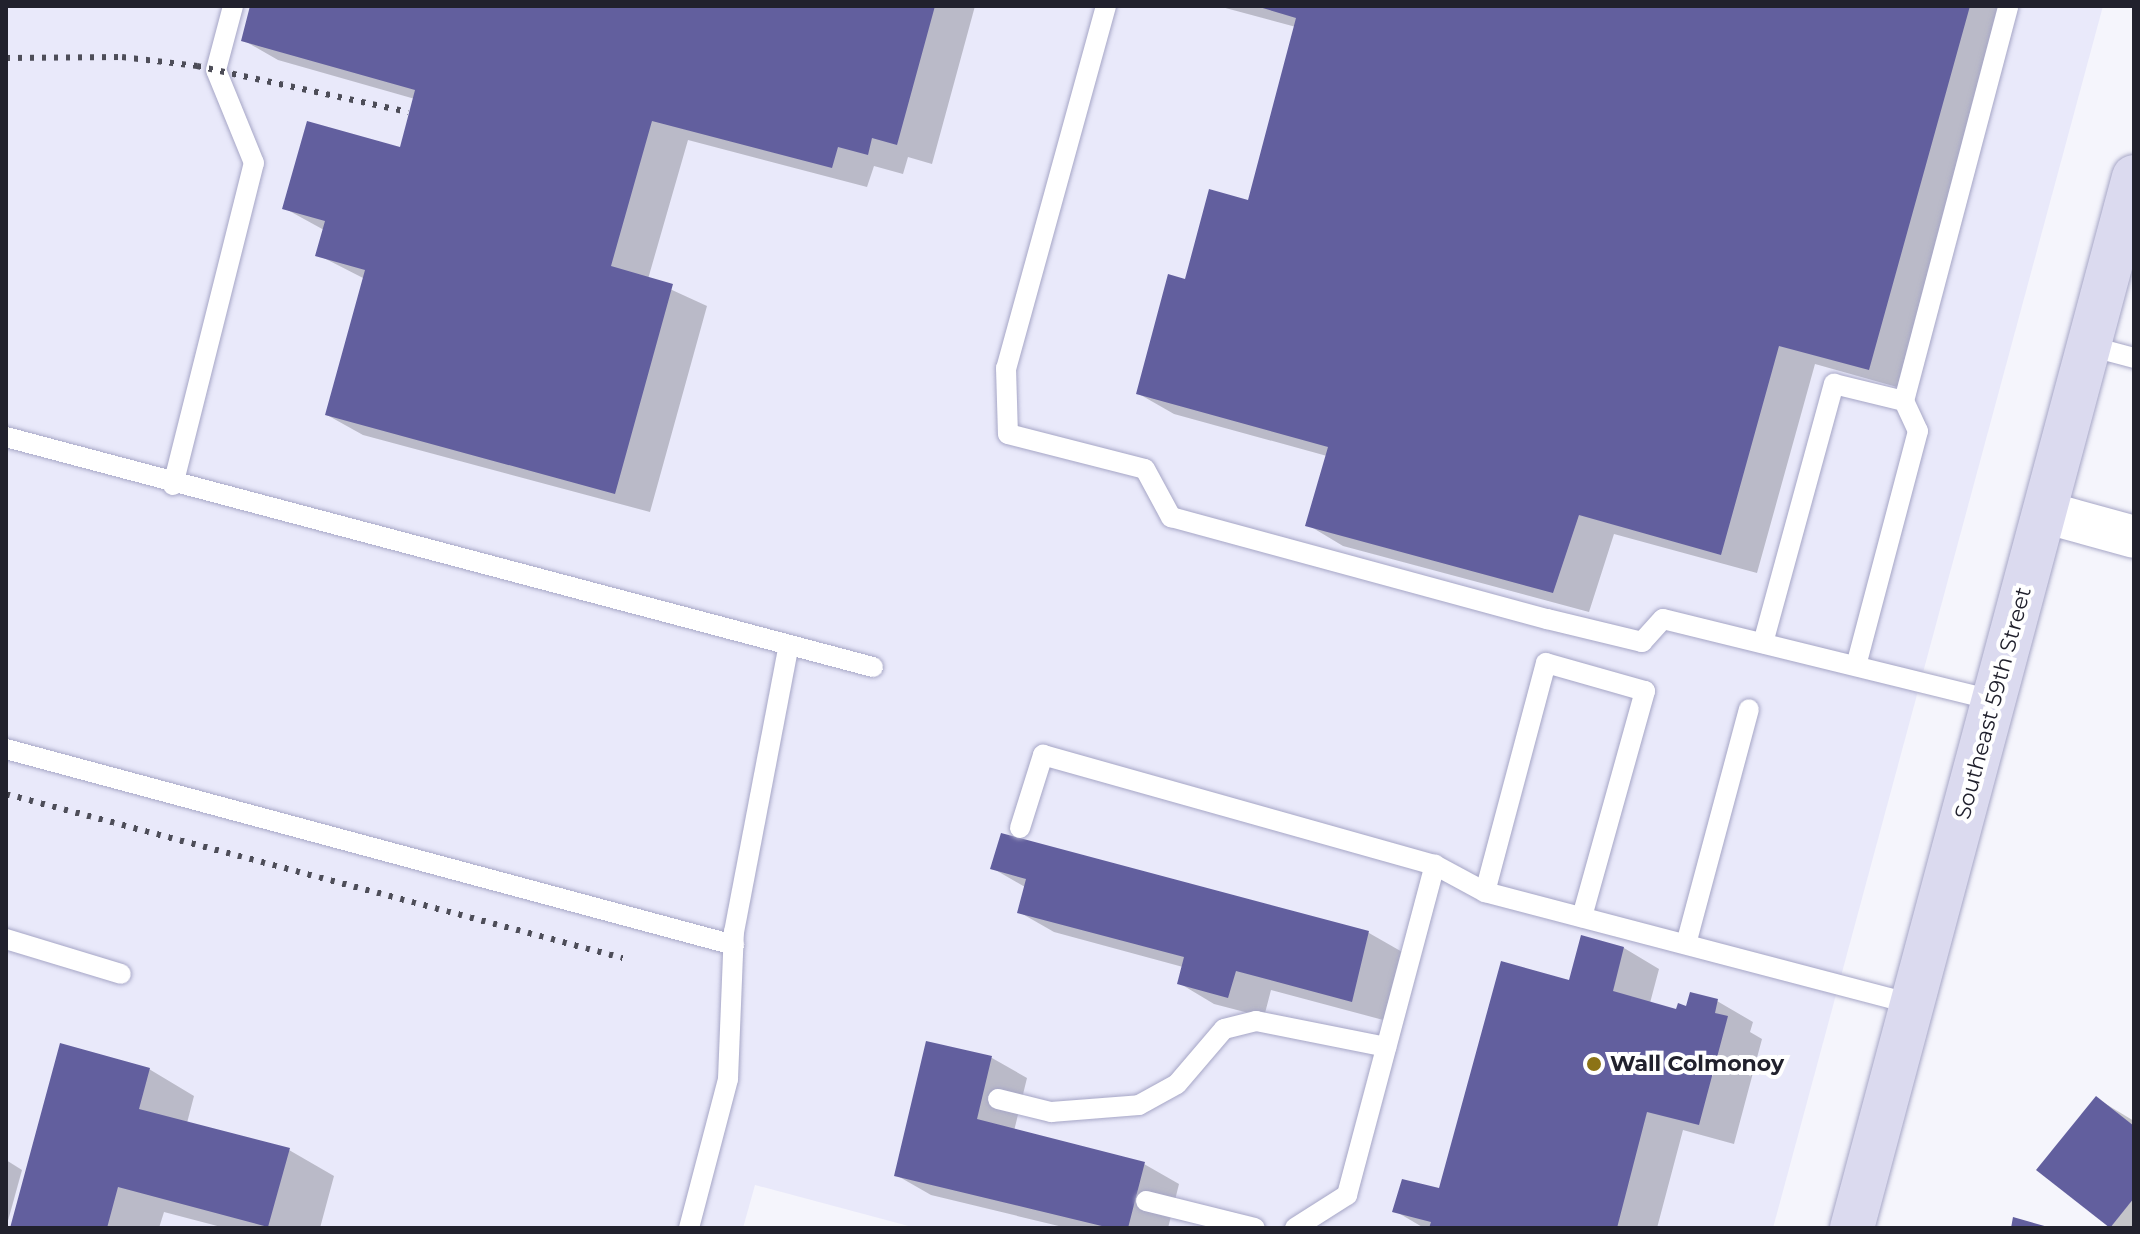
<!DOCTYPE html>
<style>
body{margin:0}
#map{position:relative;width:2140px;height:1234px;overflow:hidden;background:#f5f5fc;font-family:Montserrat,sans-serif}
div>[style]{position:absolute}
.built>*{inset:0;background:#e9e9fa}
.shadow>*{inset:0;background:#0003}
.building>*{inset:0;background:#625f9e}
.roads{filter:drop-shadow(0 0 2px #a6a6c6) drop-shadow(0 0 2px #a6a6c6)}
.service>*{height:20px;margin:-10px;padding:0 10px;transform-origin:10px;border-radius:10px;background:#fff}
.minor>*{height:42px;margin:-21px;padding:0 21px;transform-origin:21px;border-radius:21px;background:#fff}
.secondary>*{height:44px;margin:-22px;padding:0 22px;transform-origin:22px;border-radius:22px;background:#dbdaef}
.rail>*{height:6px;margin-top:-3px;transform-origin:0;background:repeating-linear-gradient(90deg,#4d4d58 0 4px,transparent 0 12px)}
.dots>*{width:22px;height:22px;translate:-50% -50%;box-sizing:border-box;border:4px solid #fff;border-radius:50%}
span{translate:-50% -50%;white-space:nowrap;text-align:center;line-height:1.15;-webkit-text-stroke:8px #fff;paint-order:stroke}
.street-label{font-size:22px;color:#21212d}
.poi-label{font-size:22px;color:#21212d;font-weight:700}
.left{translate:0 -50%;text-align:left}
.frame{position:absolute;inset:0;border:8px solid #21212d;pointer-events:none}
</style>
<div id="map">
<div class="built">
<i style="clip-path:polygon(6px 6px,2103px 6px,1773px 1228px,916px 1228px,755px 1185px,743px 1228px,6px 1228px)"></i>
</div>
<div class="shadow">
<i style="clip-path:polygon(252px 6px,975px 6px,932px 164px,908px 157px,903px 174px,874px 166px,867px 187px,688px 140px,648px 279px,707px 306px,650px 512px,363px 435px,327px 415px,365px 279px,318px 255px,324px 230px,284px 208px,401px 149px,415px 99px,278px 60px,243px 40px)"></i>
<i style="clip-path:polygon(1218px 6px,2010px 6px,1904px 389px,1815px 364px,1757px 573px,1614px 534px,1589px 612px,1343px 546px,1308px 525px,1327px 456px,1174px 414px,1139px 394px,1186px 282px,1250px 202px,1296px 27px)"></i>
<i style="clip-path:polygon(1003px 835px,1369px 933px,1404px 953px,1387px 1021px,1271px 990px,1264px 1017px,1214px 1004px,1179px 983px,1183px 967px,1054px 932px,1019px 912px,1025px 887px,992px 868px)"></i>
<i style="clip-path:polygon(1582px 937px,1624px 948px,1659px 969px,1650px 1003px,1678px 1011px,1717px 1001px,1753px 1022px,1750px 1032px,1762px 1039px,1734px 1144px,1683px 1130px,1657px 1228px,1424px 1228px,1395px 1211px,1440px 1190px,1571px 983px)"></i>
<i style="clip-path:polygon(927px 1043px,992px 1058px,1027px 1078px,1014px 1131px,1144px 1164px,1179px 1184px,1168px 1228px,1067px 1228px,931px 1195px,896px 1175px)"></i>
<i style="clip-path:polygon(149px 1069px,194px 1096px,187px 1123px,289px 1150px,334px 1176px,320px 1228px,225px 1228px,164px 1212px,159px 1228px,12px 1228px)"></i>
<i style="clip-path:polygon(2096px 1098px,2134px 1121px,2134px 1228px,2111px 1227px)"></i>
<i style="clip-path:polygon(6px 1160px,22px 1170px,6px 1228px)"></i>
</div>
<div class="building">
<i style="clip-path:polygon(250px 6px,935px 6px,897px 145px,872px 138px,868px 155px,838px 147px,832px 168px,652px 121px,611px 266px,673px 284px,615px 494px,325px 415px,365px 270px,315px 256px,325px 221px,282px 209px,307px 121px,400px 147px,415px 90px,241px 41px)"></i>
<i style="clip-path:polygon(1256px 6px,1970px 6px,1869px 370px,1779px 346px,1721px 555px,1579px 515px,1553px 593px,1305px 526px,1328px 447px,1136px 394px,1168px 274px,1185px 279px,1209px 189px,1248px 200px,1296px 18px)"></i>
<i style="clip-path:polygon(1001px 833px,1369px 931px,1352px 1002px,1236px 971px,1228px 998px,1177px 984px,1184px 957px,1017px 913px,1026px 879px,990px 869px)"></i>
<i style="clip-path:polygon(1581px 935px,1624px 947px,1613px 991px,1676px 1009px,1678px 1003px,1686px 1006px,1690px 992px,1718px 999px,1715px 1013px,1728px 1016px,1699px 1125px,1647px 1112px,1617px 1228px,1429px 1228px,1431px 1222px,1392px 1212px,1402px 1179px,1439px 1188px,1501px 961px,1569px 980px)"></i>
<i style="clip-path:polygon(926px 1041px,992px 1056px,977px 1119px,1145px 1162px,1128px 1228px,1110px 1228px,894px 1176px)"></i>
<i style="clip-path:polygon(60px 1043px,150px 1068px,139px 1109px,290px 1148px,268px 1227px,118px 1187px,107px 1228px,10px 1228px)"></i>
<i style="clip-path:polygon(2096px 1096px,2134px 1126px,2134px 1198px,2110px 1228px,2036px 1170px)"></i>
<i style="clip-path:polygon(2013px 1217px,2048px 1227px,2048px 1228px,2011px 1228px)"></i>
</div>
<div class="roads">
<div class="service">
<i style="left:1106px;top:6px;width:376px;rotate:105.4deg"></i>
<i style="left:1006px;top:368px;width:66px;rotate:88.3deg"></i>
<i style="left:1008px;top:434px;width:141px;rotate:14.3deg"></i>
<i style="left:1145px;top:469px;width:55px;rotate:61.6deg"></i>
<i style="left:1171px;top:517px;width:390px;rotate:15.2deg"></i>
<i style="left:1547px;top:619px;width:98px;rotate:13.6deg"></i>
<i style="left:1642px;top:642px;width:31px;rotate:-48deg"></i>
<i style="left:1663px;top:619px;width:341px;rotate:13.8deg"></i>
<i style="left:2089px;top:346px;width:47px;rotate:14.9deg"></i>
<i style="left:1904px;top:401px;width:408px;rotate:-75.2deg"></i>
<i style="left:6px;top:437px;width:897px;rotate:14.86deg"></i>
<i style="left:173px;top:485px;width:332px;rotate:-75.9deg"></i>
<i style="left:254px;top:163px;width:100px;rotate:-112.2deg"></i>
<i style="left:216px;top:70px;width:66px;rotate:-75.1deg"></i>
<i style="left:1763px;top:643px;width:269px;rotate:-74.7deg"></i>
<i style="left:1834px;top:384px;width:72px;rotate:13.7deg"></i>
<i style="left:1904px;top:401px;width:33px;rotate:65deg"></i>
<i style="left:1918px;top:431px;width:243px;rotate:104.8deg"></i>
<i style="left:6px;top:749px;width:754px;rotate:15.07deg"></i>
<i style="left:1020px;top:828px;width:77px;rotate:-72.5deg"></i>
<i style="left:1043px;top:755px;width:407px;rotate:15.7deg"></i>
<i style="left:1435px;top:865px;width:57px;rotate:28.4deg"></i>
<i style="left:1485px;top:892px;width:442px;rotate:14.7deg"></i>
<i style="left:1485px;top:892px;width:237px;rotate:-75.1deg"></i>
<i style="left:1546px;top:663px;width:103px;rotate:15.8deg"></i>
<i style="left:1645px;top:691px;width:235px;rotate:105.6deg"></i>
<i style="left:6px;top:939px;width:120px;rotate:16.9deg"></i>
<i style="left:1686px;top:944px;width:243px;rotate:-75deg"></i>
<i style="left:998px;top:1099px;width:55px;rotate:13.8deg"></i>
<i style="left:1051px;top:1112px;width:88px;rotate:-4.5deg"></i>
<i style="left:1139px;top:1105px;width:43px;rotate:-28.9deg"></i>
<i style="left:1177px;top:1084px;width:72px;rotate:-49.5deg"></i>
<i style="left:1224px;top:1029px;width:33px;rotate:-14deg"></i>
<i style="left:1256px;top:1021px;width:133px;rotate:11.3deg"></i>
<i style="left:1146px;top:1201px;width:112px;rotate:13.9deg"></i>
<i style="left:689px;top:1228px;width:154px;rotate:-75.3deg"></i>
<i style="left:728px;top:1079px;width:147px;rotate:-87.7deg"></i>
<i style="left:734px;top:932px;width:292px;rotate:-79.2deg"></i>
<i style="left:1295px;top:1228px;width:62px;rotate:-32.4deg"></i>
<i style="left:1347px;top:1195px;width:342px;rotate:-75.1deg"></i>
</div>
<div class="minor">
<i style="left:2044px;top:512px;width:93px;rotate:15.5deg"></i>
</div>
<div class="secondary">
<i style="left:1852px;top:1228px;width:1088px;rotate:-74.98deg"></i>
</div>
</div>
<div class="rail">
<i style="left:6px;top:58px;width:116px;rotate:-0.5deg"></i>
<i style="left:122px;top:57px;width:76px;rotate:6.8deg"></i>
<i style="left:197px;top:66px;width:216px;rotate:12.3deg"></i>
<i style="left:6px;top:794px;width:638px;rotate:14.89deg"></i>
</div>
<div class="dots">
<i style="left:1594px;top:1064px;background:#8c7316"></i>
</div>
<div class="street-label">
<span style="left:1993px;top:703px;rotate:-75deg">Southeast 59th Street</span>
</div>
<div class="poi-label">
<span class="left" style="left:1610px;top:1064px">Wall Colmonoy</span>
</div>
<div class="frame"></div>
</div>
